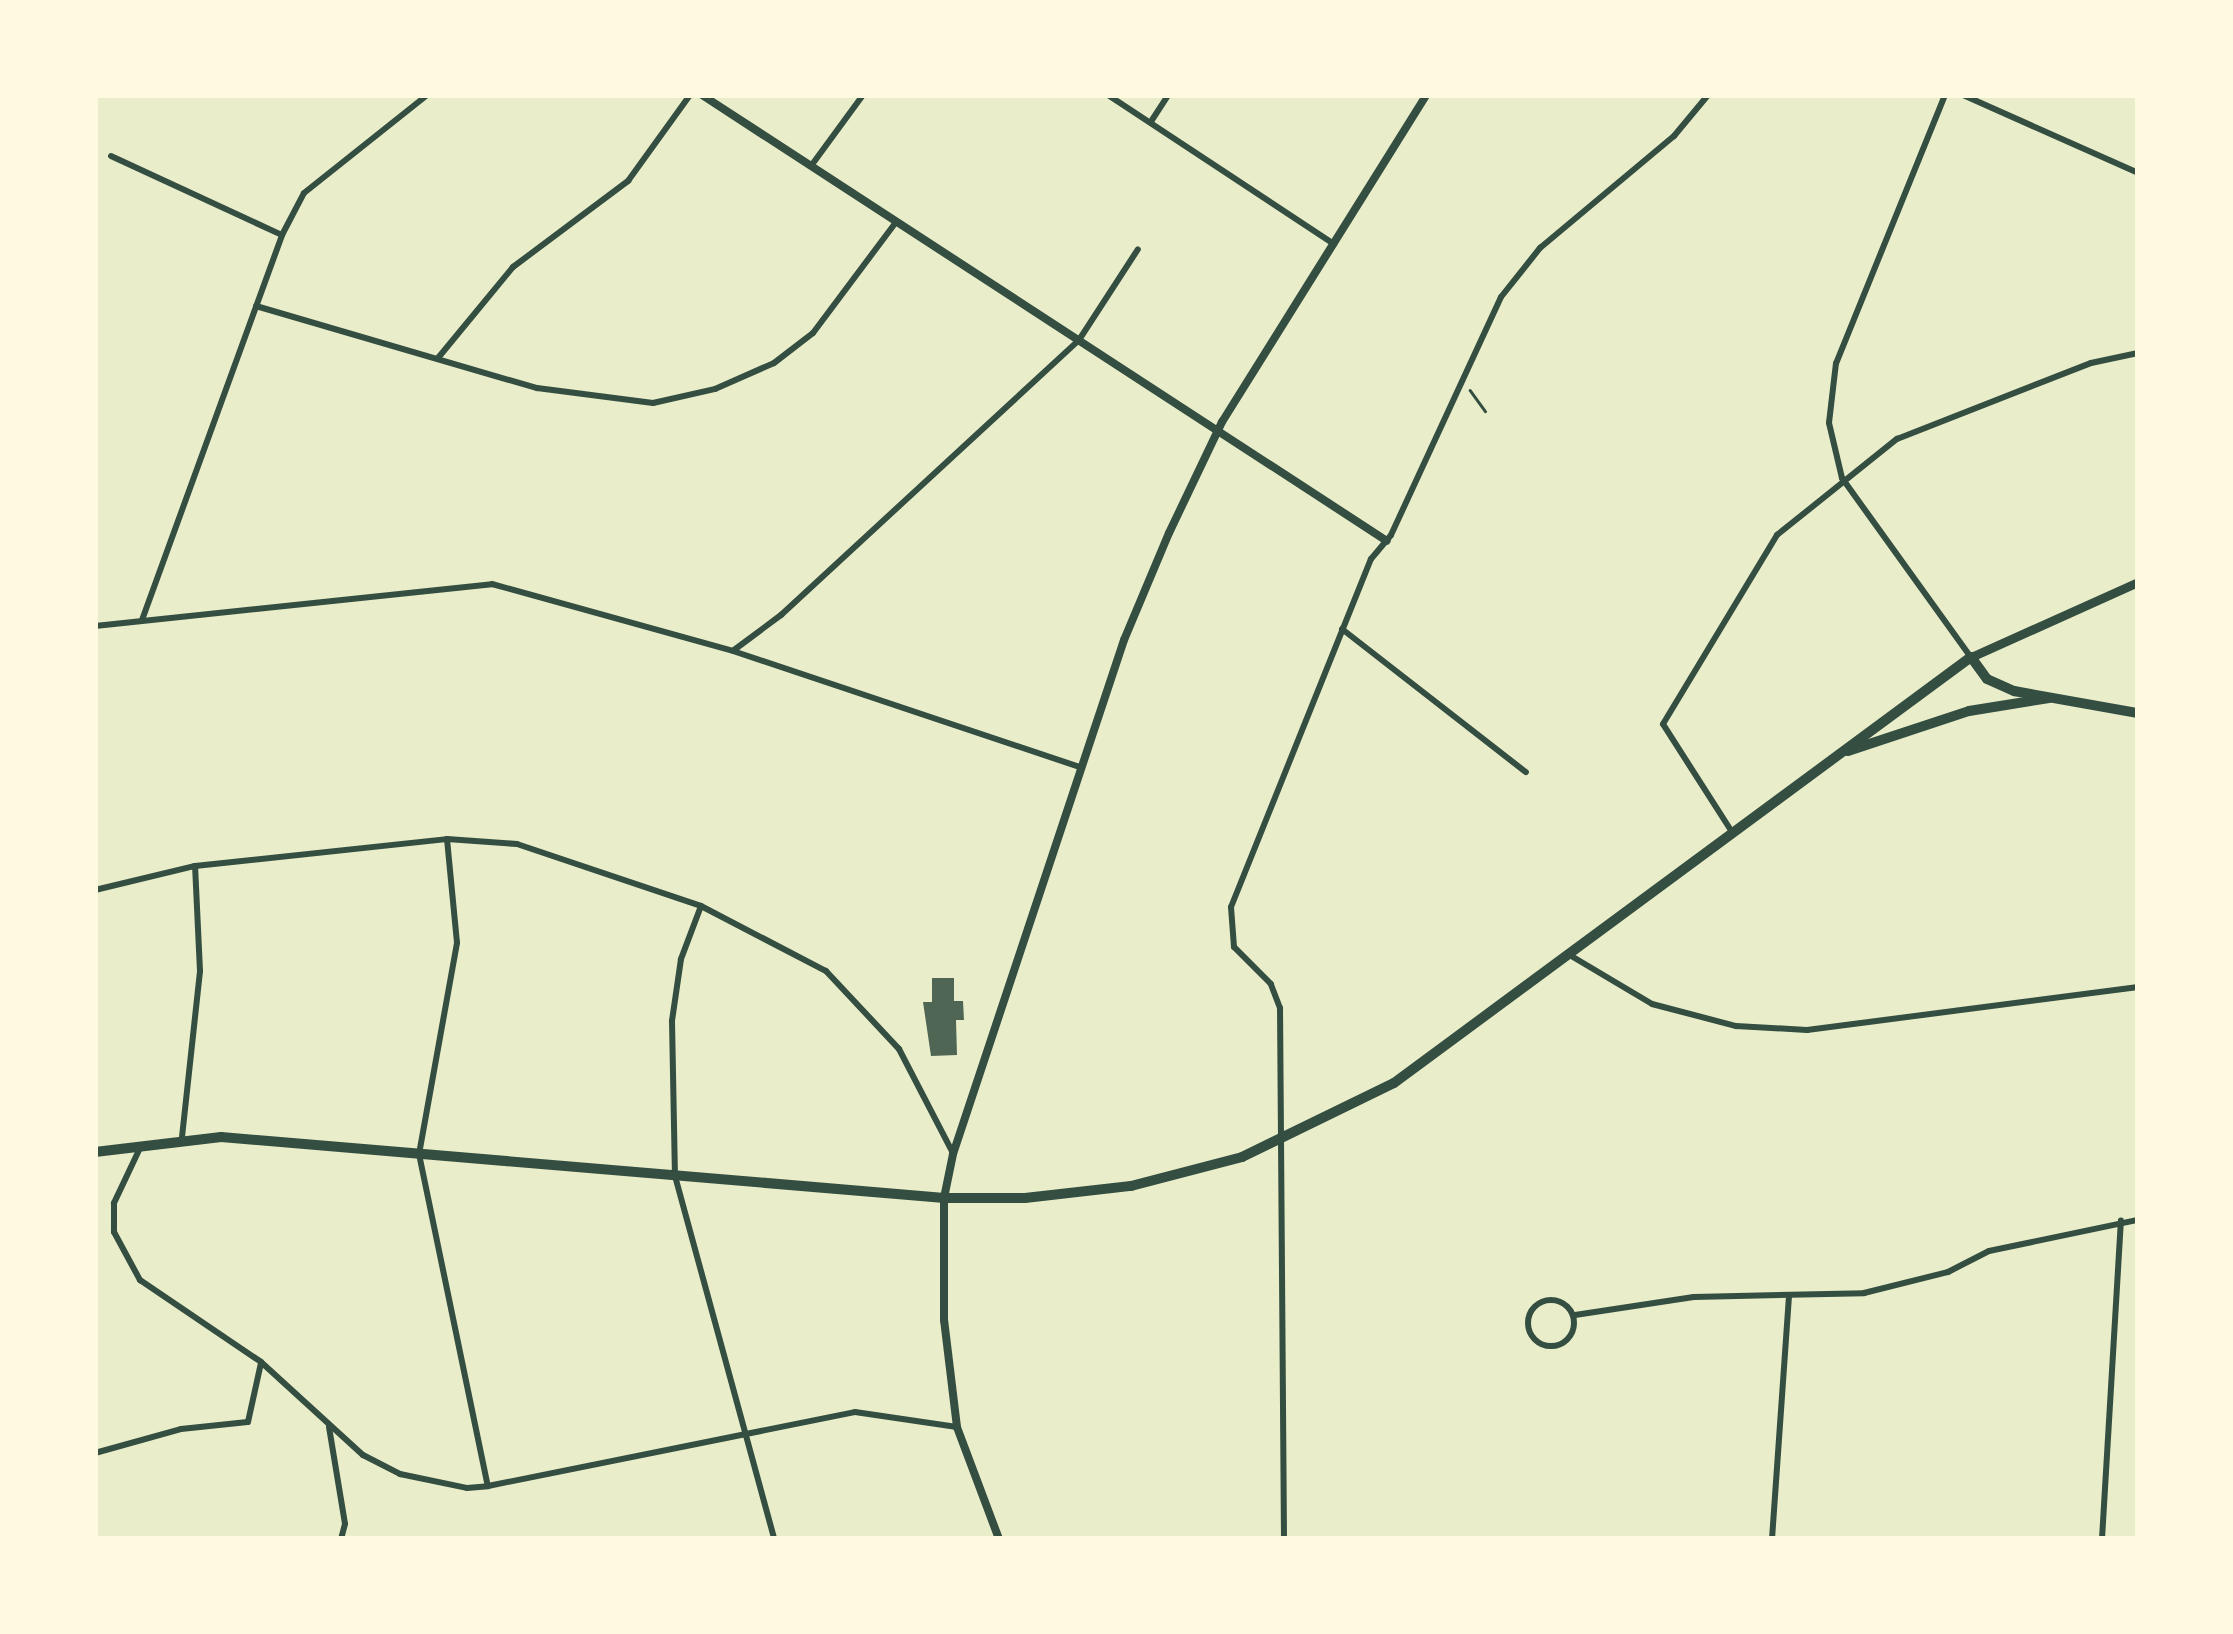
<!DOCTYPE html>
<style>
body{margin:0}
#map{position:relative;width:2233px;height:1634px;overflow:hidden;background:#e9edc9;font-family:Lato,sans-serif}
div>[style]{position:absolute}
.building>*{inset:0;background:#4f6655}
.path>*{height:2.5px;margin:-1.25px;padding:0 1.25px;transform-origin:1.25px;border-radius:1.25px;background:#344e41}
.minor>*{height:6px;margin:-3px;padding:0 3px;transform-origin:3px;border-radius:3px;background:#344e41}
.minor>.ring{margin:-3px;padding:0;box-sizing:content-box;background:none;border:6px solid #344e41;border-radius:50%}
.tertiary>*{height:8px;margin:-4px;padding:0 4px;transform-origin:4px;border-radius:4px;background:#344e41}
.secondary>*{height:9px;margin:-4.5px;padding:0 4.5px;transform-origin:4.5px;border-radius:4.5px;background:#344e41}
.primary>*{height:10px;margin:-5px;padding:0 5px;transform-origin:5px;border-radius:5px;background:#344e41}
span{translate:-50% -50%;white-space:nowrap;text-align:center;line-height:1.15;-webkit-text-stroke:10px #fefae0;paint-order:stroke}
.frame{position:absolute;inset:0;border:98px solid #fefae0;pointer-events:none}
</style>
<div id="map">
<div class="building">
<i style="clip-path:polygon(932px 978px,954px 978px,954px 1001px,963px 1001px,964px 1020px,956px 1020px,957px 1055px,931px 1056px,923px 1002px,932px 1002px)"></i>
</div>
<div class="path">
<i style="left:1470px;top:390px;width:26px;rotate:54deg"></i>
</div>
<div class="minor">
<i style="left:1108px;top:95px;width:271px;rotate:33.4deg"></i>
<i style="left:1945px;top:95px;width:289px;rotate:112.1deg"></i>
<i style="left:1836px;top:363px;width:60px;rotate:96.7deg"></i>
<i style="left:1829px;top:423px;width:57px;rotate:76.7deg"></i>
<i style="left:1842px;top:478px;width:219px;rotate:54.3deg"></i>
<i style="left:1963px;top:95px;width:192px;rotate:24deg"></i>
<i style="left:1152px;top:120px;width:30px;rotate:-57deg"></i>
<i style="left:111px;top:156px;width:188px;rotate:24.8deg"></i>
<i style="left:811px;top:166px;width:88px;rotate:-53.8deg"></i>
<i style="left:256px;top:306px;width:293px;rotate:16.3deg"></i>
<i style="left:537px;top:388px;width:117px;rotate:7.4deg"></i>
<i style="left:653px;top:403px;width:64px;rotate:-12.7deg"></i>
<i style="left:715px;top:389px;width:64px;rotate:-23.8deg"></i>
<i style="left:774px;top:363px;width:49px;rotate:-37.6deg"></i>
<i style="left:813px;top:333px;width:139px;rotate:-53.2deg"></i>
<i style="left:438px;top:358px;width:118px;rotate:-50.5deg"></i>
<i style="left:513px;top:267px;width:144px;rotate:-36.8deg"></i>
<i style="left:628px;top:181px;width:106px;rotate:-54.2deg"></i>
<i style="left:142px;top:620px;width:410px;rotate:-70deg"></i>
<i style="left:282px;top:235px;width:47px;rotate:-62.4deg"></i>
<i style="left:304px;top:193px;width:157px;rotate:-38.5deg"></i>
<i style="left:95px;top:626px;width:399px;rotate:-6deg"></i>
<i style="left:492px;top:584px;width:250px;rotate:15.5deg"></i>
<i style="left:733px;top:651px;width:366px;rotate:18.5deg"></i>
<i style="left:1342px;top:629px;width:233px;rotate:37.9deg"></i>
<i style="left:734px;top:650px;width:59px;rotate:-36.7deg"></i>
<i style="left:781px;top:615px;width:405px;rotate:-42.7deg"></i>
<i style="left:1079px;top:340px;width:108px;rotate:-57deg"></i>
<i style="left:1732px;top:832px;width:128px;rotate:-122.6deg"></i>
<i style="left:1663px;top:724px;width:221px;rotate:-58.9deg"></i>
<i style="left:1777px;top:535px;width:154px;rotate:-38.7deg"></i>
<i style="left:1897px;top:439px;width:208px;rotate:-21.4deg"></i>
<i style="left:2091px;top:363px;width:48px;rotate:-12deg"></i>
<i style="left:447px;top:839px;width:104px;rotate:84.5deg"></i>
<i style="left:457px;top:943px;width:214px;rotate:100.2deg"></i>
<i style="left:419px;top:1154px;width:339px;rotate:78.3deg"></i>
<i style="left:95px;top:890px;width:103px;rotate:-13.5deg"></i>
<i style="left:195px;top:866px;width:253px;rotate:-6.1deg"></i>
<i style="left:447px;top:839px;width:70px;rotate:4.1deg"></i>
<i style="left:517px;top:844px;width:194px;rotate:18.6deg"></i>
<i style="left:701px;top:906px;width:141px;rotate:27.5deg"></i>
<i style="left:826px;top:971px;width:107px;rotate:46.9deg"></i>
<i style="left:899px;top:1049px;width:117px;rotate:62.6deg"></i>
<i style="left:701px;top:906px;width:57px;rotate:110.7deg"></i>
<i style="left:681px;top:959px;width:63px;rotate:98.3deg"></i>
<i style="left:672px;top:1021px;width:155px;rotate:88.9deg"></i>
<i style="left:675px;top:1176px;width:376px;rotate:74.7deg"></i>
<i style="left:1573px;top:957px;width:92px;rotate:30.7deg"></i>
<i style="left:1652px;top:1004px;width:87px;rotate:14.7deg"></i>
<i style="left:1736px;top:1026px;width:71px;rotate:3.2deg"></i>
<i style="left:1807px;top:1030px;width:334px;rotate:-7.4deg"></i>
<i style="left:182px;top:1137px;width:167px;rotate:-83.8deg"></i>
<i style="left:200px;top:971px;width:105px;rotate:-92.7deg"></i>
<i style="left:140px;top:1148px;width:61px;rotate:115.3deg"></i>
<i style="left:114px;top:1203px;width:29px;rotate:90deg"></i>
<i style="left:114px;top:1232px;width:55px;rotate:61.6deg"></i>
<i style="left:140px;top:1280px;width:146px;rotate:34.1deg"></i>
<i style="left:261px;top:1362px;width:138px;rotate:42.4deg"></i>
<i style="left:363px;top:1455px;width:42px;rotate:27.2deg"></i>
<i style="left:400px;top:1474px;width:68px;rotate:11.8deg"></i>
<i style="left:467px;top:1488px;width:21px;rotate:-5deg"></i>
<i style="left:488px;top:1486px;width:374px;rotate:-11.4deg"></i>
<i style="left:855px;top:1412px;width:103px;rotate:8.4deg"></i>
<i class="ring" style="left:1528px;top:1300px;width:40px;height:40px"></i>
<i style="left:1575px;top:1315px;width:120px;rotate:-8.6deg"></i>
<i style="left:1694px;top:1297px;width:170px;rotate:-1.3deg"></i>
<i style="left:1864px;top:1293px;width:87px;rotate:-14deg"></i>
<i style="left:1948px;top:1272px;width:46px;rotate:-27.1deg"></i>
<i style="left:1989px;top:1251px;width:152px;rotate:-11.8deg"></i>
<i style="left:329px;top:1427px;width:98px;rotate:80.6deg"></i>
<i style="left:345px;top:1524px;width:16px;rotate:105deg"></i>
<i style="left:95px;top:1453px;width:89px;rotate:-15.6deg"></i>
<i style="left:181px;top:1429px;width:67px;rotate:-6deg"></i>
<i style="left:248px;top:1422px;width:60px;rotate:-77.6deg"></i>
<i style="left:1284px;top:1539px;width:531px;rotate:-90.43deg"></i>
<i style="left:1280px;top:1008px;width:26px;rotate:-111deg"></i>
<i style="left:1271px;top:984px;width:52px;rotate:-135deg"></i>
<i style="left:1234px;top:947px;width:40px;rotate:-94.3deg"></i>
<i style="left:1231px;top:907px;width:375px;rotate:-68.1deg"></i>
<i style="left:1371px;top:559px;width:31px;rotate:-50deg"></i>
<i style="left:1391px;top:535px;width:262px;rotate:-65.2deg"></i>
<i style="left:1501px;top:297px;width:63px;rotate:-51.5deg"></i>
<i style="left:1540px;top:248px;width:175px;rotate:-39.9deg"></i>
<i style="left:1674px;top:136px;width:53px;rotate:-50.3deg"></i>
<i style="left:1772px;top:1539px;width:244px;rotate:-86deg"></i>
<i style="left:2102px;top:1539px;width:319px;rotate:-86.6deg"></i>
</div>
<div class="tertiary">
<i style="left:702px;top:95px;width:817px;rotate:33.07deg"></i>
<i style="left:999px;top:1539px;width:120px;rotate:-110.6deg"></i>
<i style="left:957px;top:1427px;width:108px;rotate:-96.9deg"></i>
<i style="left:944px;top:1320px;width:122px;rotate:-90deg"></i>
<i style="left:944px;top:1198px;width:45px;rotate:-78.4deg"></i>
<i style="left:953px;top:1154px;width:542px;rotate:-71.6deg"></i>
<i style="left:1124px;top:640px;width:116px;rotate:-67.2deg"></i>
<i style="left:1169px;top:533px;width:123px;rotate:-64.5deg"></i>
<i style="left:1222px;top:422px;width:385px;rotate:-58deg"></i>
</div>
<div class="secondary">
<i style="left:1971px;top:657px;width:183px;rotate:-24.2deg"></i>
</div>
<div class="primary">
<i style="left:1848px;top:751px;width:127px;rotate:-18.3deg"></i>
<i style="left:1969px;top:711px;width:81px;rotate:-9.2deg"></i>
<i style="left:95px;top:1152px;width:127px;rotate:-6.8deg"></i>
<i style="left:221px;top:1137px;width:726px;rotate:4.82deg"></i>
<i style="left:944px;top:1198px;width:81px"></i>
<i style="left:1025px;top:1198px;width:107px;rotate:-6.5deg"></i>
<i style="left:1131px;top:1186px;width:115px;rotate:-14.6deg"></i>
<i style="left:1242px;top:1157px;width:169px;rotate:-26deg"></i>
<i style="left:1394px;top:1083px;width:717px;rotate:-36.44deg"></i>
<i style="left:1971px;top:657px;width:27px;rotate:54deg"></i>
<i style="left:1987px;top:679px;width:30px;rotate:24deg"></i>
<i style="left:2014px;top:691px;width:126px;rotate:10.1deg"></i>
</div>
<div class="frame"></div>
</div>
